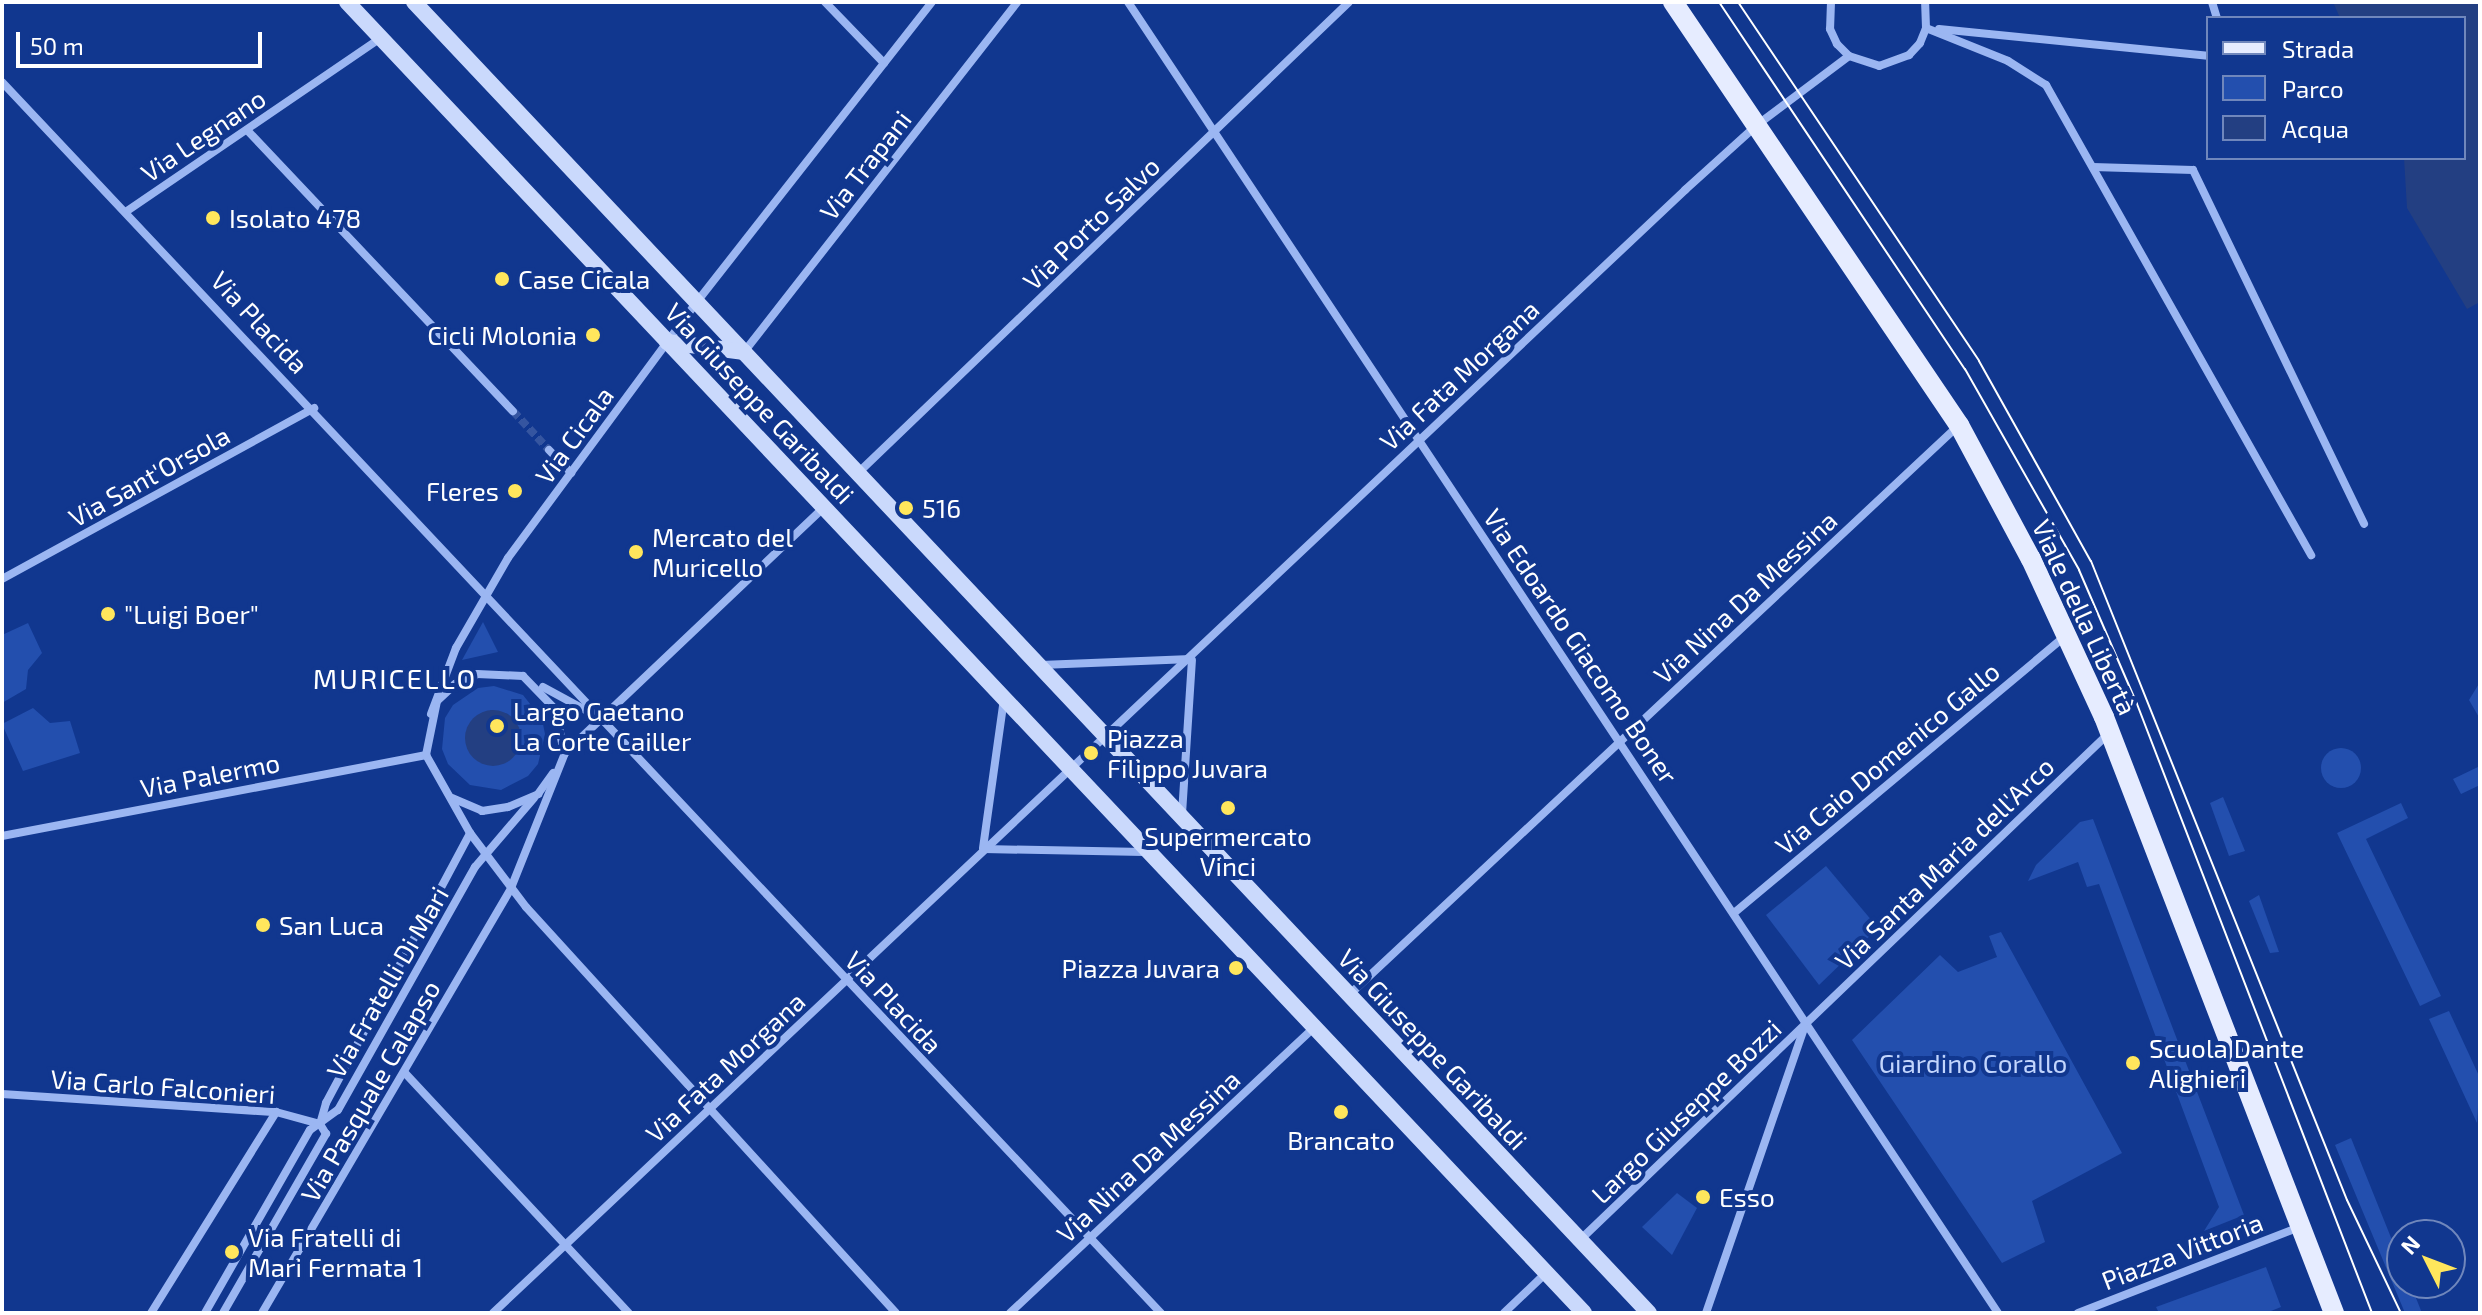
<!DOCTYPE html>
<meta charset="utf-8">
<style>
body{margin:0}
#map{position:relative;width:2482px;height:1315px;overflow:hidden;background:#11378f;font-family:"Exo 2",sans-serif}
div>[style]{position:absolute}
.green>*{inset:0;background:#234fae}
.round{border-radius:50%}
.water>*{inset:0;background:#233f82}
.minor-tunnel>*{height:8px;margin-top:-4px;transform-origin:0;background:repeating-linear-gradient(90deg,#3555a0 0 8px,transparent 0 12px)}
.minor>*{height:8px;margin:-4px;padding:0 4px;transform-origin:4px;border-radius:4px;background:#9bb6f2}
.secondary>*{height:16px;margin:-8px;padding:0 8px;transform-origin:8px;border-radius:8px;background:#cad9fc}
.primary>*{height:20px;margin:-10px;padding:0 10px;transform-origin:10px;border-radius:10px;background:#e6ecff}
.tram>*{height:2px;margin:-1px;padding:0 1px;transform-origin:1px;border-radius:1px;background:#fff}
.dots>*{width:22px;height:22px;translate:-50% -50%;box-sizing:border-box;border:4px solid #11378f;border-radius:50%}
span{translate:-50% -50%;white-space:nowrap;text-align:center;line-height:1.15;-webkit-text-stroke:8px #11378f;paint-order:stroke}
.street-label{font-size:26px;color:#fff}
.poi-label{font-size:26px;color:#fff}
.left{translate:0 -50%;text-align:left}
.right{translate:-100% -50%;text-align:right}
.park-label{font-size:26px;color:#c2d5fd}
.neighbourhood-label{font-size:28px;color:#fff;letter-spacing:2px}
.frame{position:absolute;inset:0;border:4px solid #fff;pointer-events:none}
.legend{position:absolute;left:2206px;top:16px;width:260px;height:144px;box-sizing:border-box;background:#11378f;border:2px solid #7087bc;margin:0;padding:10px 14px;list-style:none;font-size:24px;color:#fff}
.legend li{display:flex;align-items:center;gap:16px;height:40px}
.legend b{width:40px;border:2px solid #7087bc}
.north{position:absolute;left:2386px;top:1219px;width:80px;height:80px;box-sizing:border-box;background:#11378f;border:2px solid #7087bc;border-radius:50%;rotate:312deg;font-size:22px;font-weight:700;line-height:32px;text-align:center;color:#fff}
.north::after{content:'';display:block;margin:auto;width:28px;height:36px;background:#ffe65c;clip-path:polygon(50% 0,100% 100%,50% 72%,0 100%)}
.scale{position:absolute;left:16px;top:32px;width:246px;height:36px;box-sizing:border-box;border:4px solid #fff;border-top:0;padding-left:10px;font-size:24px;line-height:28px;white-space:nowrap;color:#fff;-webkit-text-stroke:6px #11378f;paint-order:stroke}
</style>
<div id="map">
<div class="green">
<i style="clip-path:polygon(483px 622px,498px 652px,462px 660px)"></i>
<i style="clip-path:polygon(28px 623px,42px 653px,28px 670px,26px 689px,2px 703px,2px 635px)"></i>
<i style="clip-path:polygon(2480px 682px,2480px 719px,2469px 700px)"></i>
<i style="clip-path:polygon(evenodd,494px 686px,523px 695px,542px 719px,545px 734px,538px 764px,528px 776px,501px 790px,470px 785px,448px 764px,442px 749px,445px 718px,453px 705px,478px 688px,494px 686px,490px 710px,508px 714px,521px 737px,516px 754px,490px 710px)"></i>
<i style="clip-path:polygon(33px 708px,50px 723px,70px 721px,80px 753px,23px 771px,2px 724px)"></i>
<i class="round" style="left:2321px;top:748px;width:40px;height:40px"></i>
<i style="clip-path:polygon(2480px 766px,2480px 785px,2461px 794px,2453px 779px)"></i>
<i style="clip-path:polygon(2223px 797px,2245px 851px,2229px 856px,2210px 803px)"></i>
<i style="clip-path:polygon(2401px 803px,2408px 818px,2366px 839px,2441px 996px,2420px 1006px,2337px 833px)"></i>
<i style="clip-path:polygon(2093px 819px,2244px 1215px,2204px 1231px,2219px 1207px,2099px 884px,2087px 887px,2078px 862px,2028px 881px,2036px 865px,2080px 822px)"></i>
<i style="clip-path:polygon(1826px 866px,1878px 928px,1819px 985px,1766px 915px)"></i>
<i style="clip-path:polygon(2259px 895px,2279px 952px,2270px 953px,2249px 901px)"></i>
<i style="clip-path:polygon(2001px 932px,2122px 1153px,2032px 1201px,2045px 1242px,2002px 1263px,1852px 1040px,1940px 955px,1958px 972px,1997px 957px,1989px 936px)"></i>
<i style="clip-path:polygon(2449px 1011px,2480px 1078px,2477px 1123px,2429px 1019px)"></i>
<i style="clip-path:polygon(2351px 1138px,2402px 1265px,2402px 1283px,2410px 1283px,2422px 1313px,2405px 1313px,2335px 1145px)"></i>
<i style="clip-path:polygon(1677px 1193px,1697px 1208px,1672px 1255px,1642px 1227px)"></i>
<i style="clip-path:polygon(2266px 1267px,2281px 1307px,2266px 1313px,2159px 1313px,2156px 1307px)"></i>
</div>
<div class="water">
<i style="clip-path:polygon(2333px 2px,2480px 2px,2480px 302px,2467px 309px,2407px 208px,2404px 158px,2464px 158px,2464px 18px,2340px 18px)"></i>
<i class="round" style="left:465px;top:710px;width:56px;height:56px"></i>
</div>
<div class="minor-tunnel">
<i style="left:513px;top:411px;width:53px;rotate:47.3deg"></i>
</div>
<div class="minor">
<i style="left:825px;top:2px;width:85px;rotate:46deg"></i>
<i style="left:1128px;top:2px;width:1573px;rotate:56.43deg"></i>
<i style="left:1831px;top:2px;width:27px;rotate:92deg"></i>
<i style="left:1830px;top:29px;width:17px;rotate:65deg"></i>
<i style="left:1837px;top:44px;width:17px;rotate:45deg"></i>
<i style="left:1849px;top:56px;width:32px;rotate:18deg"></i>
<i style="left:1879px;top:66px;width:32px;rotate:-20deg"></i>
<i style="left:1909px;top:55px;width:16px;rotate:-47deg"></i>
<i style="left:1920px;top:43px;width:16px;rotate:-68deg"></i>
<i style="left:1926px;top:28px;width:26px;rotate:-92deg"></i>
<i style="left:2212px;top:2px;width:17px;rotate:73deg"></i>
<i style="left:1926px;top:28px;width:88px;rotate:21.9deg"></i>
<i style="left:2008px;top:61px;width:45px;rotate:32.3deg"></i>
<i style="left:2046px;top:85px;width:540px;rotate:60.58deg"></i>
<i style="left:1939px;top:29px;width:270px;rotate:5.7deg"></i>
<i style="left:2px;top:82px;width:1691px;rotate:46.73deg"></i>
<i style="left:247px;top:130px;width:387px;rotate:46.6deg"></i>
<i style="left:2093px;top:167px;width:100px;rotate:1.7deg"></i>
<i style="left:2193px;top:170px;width:393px;rotate:64.2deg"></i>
<i style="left:127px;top:211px;width:307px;rotate:-34.3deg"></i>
<i style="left:744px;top:352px;width:444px;rotate:-52deg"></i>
<i style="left:549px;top:450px;width:32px;rotate:46deg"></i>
<i style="left:858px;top:473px;width:680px;rotate:-43.81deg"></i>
<i style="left:2px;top:579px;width:356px;rotate:-28.7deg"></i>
<i style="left:1041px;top:665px;width:150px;rotate:-2.3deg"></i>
<i style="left:543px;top:687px;width:55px;rotate:28.4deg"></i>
<i style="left:431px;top:714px;width:71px;rotate:-69.3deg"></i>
<i style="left:456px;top:648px;width:104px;rotate:-60deg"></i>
<i style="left:508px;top:558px;width:317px;rotate:-53.6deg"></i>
<i style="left:696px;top:303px;width:382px;rotate:-51.9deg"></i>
<i style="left:452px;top:798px;width:33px;rotate:23deg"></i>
<i style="left:482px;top:811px;width:26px;rotate:-9deg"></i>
<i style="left:508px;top:807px;width:33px;rotate:-23deg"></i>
<i style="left:538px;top:794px;width:26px;rotate:-54deg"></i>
<i style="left:1182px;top:814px;width:154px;rotate:-86.3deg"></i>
<i style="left:470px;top:833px;width:93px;rotate:52.9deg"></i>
<i style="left:526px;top:907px;width:549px;rotate:47.66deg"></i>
<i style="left:2px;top:836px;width:432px;rotate:-10.8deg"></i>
<i style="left:983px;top:848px;width:150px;rotate:-82deg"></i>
<i style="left:984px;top:849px;width:160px;rotate:1.1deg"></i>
<i style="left:1734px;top:913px;width:430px;rotate:-39.9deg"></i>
<i style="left:1349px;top:995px;width:835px;rotate:-43.06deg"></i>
<i style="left:405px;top:1073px;width:328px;rotate:47deg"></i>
<i style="left:2px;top:1094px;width:275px;rotate:3.8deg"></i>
<i style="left:276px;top:1112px;width:46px;rotate:15.3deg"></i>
<i style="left:320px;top:1124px;width:22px;rotate:-74deg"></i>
<i style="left:326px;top:1103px;width:306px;rotate:-61.9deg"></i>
<i style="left:470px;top:833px;width:90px;rotate:-119.4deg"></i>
<i style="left:426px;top:755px;width:55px;rotate:-78.5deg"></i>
<i style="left:437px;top:701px;width:25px;rotate:-43deg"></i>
<i style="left:455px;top:684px;width:24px;rotate:-24deg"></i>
<i style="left:477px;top:674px;width:46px;rotate:2.5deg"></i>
<i style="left:523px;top:676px;width:47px;rotate:45.9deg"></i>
<i style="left:556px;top:710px;width:45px;rotate:79.7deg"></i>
<i style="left:1580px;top:1240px;width:733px;rotate:-43.78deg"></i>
<i style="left:151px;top:1313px;width:237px;rotate:-58.1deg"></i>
<i style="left:205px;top:1313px;width:211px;rotate:-60.2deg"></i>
<i style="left:310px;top:1130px;width:34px;rotate:-36deg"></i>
<i style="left:338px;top:1110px;width:279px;rotate:-60.6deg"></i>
<i style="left:475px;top:867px;width:91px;rotate:-49.5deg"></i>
<i style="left:223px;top:1313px;width:207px;rotate:-60.1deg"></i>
<i style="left:326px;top:1134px;width:12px;rotate:-121deg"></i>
<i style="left:262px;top:1313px;width:493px;rotate:-59.6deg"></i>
<i style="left:511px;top:888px;width:145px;rotate:-68.2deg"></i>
<i style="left:565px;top:753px;width:357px;rotate:-43.5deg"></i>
<i style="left:493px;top:1313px;width:1638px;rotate:-43.29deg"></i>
<i style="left:1685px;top:190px;width:97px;rotate:-42.1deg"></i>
<i style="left:1757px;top:125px;width:115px;rotate:-36.9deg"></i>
<i style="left:1010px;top:1313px;width:417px;rotate:-43.2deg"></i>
<i style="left:1504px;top:1313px;width:58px;rotate:-43.6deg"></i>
<i style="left:1706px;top:1313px;width:301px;rotate:-71deg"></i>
<i style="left:2078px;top:1313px;width:238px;rotate:-21.2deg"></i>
</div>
<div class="secondary">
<i style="left:347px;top:2px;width:1802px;rotate:46.66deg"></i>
<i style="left:414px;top:2px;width:1801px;rotate:46.71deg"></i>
<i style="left:667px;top:342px;width:78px;rotate:7.4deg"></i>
</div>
<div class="primary">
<i style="left:1673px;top:2px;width:511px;rotate:55.94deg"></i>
<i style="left:1959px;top:425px;width:152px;rotate:61.8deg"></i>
<i style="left:2031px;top:559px;width:174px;rotate:65.2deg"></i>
<i style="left:2104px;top:717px;width:639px;rotate:68.9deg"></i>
</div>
<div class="tram">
<i style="left:1719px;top:2px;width:442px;rotate:56.2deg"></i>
<i style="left:1965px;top:369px;width:231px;rotate:60.4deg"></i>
<i style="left:2079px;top:570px;width:146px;rotate:66.6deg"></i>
<i style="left:2137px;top:704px;width:653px;rotate:68.9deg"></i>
<i style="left:1738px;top:2px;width:432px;rotate:56.1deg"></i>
<i style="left:1979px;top:361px;width:229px;rotate:60.8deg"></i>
<i style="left:2091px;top:561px;width:688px;rotate:68.17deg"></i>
<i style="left:2347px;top:1200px;width:125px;rotate:64.5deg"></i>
</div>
<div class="dots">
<i style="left:213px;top:218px;background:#ffe65c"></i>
<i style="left:502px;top:279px;background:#ffe65c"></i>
<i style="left:593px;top:335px;background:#ffe65c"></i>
<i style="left:515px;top:491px;background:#ffe65c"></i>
<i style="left:906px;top:508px;background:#ffe65c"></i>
<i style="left:636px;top:552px;background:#ffe65c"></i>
<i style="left:108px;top:614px;background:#ffe65c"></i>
<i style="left:497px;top:726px;background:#ffe65c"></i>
<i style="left:1091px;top:753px;background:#ffe65c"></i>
<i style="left:1228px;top:808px;background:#ffe65c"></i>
<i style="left:263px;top:925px;background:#ffe65c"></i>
<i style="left:1236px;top:968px;background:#ffe65c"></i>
<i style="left:2133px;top:1063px;background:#ffe65c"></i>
<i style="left:1341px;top:1112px;background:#ffe65c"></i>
<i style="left:1703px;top:1197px;background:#ffe65c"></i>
<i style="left:232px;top:1252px;background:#ffe65c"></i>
</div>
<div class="street-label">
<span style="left:203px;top:135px;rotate:-34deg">Via Legnano</span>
<span style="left:865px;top:165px;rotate:-52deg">Via Trapani</span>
<span style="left:1091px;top:223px;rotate:-44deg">Via Porto Salvo</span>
<span style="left:260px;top:322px;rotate:47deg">Via Placida</span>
<span style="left:1459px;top:375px;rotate:-43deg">Via Fata Morgana</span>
<span style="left:760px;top:403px;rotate:47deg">Via Giuseppe Garibaldi</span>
<span style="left:574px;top:435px;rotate:-54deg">Via Cicala</span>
<span style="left:149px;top:476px;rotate:-29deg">Via Sant'Orsola</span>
<span style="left:1745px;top:597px;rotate:-43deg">Via Nina Da Messina</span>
<span style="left:2085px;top:617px;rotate:65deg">Viale della Libertà</span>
<span style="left:1581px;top:646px;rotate:56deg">Via Edoardo Giacomo Boner</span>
<span style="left:1887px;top:758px;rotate:-40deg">Via Caio Domenico Gallo</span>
<span style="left:210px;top:775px;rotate:-11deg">Via Palermo</span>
<span style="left:1944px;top:863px;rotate:-44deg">Via Santa Maria dell'Arco</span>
<span style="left:387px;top:982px;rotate:-60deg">Via Fratelli Di Mari</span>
<span style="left:894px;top:1002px;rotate:47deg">Via Placida</span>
<span style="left:1433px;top:1049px;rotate:47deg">Via Giuseppe Garibaldi</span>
<span style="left:725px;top:1067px;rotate:-43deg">Via Fata Morgana</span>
<span style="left:163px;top:1086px;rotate:4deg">Via Carlo Falconieri</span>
<span style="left:370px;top:1091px;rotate:-60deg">Via Pasquale Calapso</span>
<span style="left:1686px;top:1111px;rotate:-44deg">Largo Giuseppe Bozzi</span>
<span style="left:1148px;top:1156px;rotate:-43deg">Via Nina Da Messina</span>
<span style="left:2182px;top:1251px;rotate:-21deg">Piazza Vittoria</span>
</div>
<div class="poi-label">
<span class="left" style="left:229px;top:218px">Isolato 478</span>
<span class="left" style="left:518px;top:279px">Case Cicala</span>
<span class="right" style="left:577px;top:335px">Cicli Molonia</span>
<span class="right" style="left:499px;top:491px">Fleres</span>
<span class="left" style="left:922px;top:508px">516</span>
<span class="left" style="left:652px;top:552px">Mercato del<br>Muricello</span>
<span class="left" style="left:124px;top:614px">"Luigi Boer"</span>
<span class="left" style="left:513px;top:726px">Largo Gaetano<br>La Corte Cailler</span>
<span class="left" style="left:1107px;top:753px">Piazza<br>Filippo Juvara</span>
<span style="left:1228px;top:851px">Supermercato<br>Vinci</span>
<span class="left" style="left:279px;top:925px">San Luca</span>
<span class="right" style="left:1220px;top:968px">Piazza Juvara</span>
<span class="left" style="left:2149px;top:1063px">Scuola Dante<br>Alighieri</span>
<span style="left:1341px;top:1140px">Brancato</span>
<span class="left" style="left:1719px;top:1197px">Esso</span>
<span class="left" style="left:248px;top:1252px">Via Fratelli di<br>Mari Fermata 1</span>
</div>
<div class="park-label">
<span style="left:1973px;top:1063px">Giardino Corallo</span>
</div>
<div class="neighbourhood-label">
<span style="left:395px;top:678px">MURICELLO</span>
</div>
<div class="frame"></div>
<ul class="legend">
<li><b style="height:10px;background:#e6ecff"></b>Strada</li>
<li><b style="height:22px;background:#234fae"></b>Parco</li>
<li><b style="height:22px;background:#233f82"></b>Acqua</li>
</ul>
<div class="north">N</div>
<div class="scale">50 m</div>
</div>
